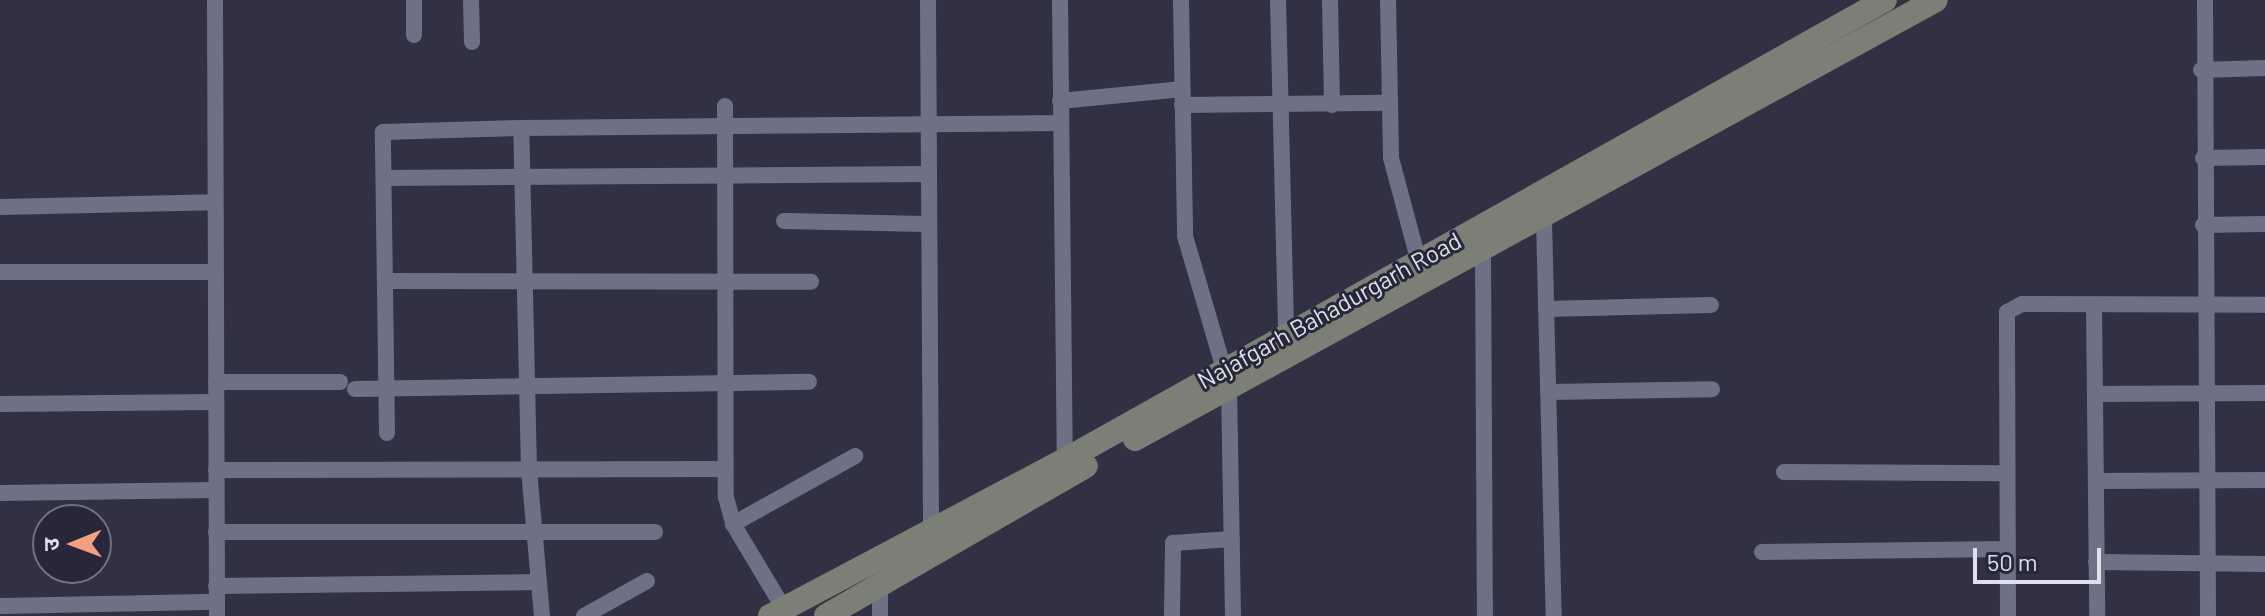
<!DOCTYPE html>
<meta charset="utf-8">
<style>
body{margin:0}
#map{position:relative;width:2265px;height:616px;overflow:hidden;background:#313143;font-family:Barlow,"Noto Sans Devanagari",sans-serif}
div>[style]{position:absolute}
.street>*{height:16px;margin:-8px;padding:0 8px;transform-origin:8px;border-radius:8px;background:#6f7085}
.secondary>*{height:24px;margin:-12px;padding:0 12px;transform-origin:12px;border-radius:12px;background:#7b7f76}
span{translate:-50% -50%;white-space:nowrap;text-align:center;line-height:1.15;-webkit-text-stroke:6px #272739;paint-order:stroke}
.street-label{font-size:24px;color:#dfe0ec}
.north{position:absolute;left:32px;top:504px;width:80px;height:80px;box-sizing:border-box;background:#272739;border:2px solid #717181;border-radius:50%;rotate:269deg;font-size:22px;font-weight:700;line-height:32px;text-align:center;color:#dfe0ec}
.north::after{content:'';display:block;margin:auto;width:28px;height:36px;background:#f2a07f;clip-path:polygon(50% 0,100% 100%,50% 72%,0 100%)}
.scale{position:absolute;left:1973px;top:548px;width:128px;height:36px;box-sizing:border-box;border:4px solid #dfe0ec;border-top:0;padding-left:10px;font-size:24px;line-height:28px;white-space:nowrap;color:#dfe0ec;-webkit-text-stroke:6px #272739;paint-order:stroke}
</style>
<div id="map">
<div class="street">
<i style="left:215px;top:0;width:616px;rotate:89.81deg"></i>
<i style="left:414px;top:0;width:35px;rotate:90deg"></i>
<i style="left:471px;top:0;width:42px;rotate:88.6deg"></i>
<i style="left:928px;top:0;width:527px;rotate:89.67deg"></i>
<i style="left:1060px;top:0;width:460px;rotate:89.4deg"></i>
<i style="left:1181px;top:0;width:236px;rotate:89deg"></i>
<i style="left:1185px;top:236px;width:156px;rotate:73.7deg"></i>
<i style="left:1229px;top:386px;width:230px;rotate:89deg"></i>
<i style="left:1278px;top:0;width:330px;rotate:88.6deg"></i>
<i style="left:1330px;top:0;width:105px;rotate:88.9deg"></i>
<i style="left:1388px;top:0;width:158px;rotate:88.9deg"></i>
<i style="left:1391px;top:158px;width:105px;rotate:75deg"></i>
<i style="left:2205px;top:0;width:616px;rotate:89.72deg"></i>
<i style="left:2201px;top:70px;width:64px;rotate:-1.8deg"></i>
<i style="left:1060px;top:101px;width:123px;rotate:-5.6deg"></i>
<i style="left:1182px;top:105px;width:208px;rotate:-0.6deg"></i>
<i style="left:725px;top:106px;width:391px;rotate:89.9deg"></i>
<i style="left:726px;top:497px;width:28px;rotate:75deg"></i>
<i style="left:733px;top:524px;width:99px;rotate:59deg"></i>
<i style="left:2203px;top:158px;width:62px;rotate:-0.9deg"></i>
<i style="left:384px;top:178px;width:543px;rotate:-0.42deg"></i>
<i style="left:0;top:207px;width:214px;rotate:-1.3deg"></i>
<i style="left:1544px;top:220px;width:396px;rotate:88.6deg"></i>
<i style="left:784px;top:221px;width:144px;rotate:1.2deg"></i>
<i style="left:2203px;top:225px;width:62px;rotate:-0.9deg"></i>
<i style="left:1483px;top:250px;width:366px;rotate:89.7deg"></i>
<i style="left:0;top:272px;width:215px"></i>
<i style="left:385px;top:281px;width:426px;rotate:0.1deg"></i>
<i style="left:2094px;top:305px;width:311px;rotate:89.4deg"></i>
<i style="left:1546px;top:309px;width:165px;rotate:-1.4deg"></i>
<i style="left:216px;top:382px;width:124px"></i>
<i style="left:355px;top:389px;width:454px;rotate:-0.9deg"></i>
<i style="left:1548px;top:392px;width:164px;rotate:-1deg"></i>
<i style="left:2095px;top:394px;width:170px;rotate:-0.3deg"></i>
<i style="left:0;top:404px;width:215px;rotate:-0.5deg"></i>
<i style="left:387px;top:433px;width:301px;rotate:-90.8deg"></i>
<i style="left:383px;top:132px;width:138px;rotate:-1.7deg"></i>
<i style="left:216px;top:470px;width:508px;rotate:-0.11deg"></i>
<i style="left:1784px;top:472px;width:223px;rotate:0.3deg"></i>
<i style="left:2096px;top:481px;width:169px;rotate:-0.3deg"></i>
<i style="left:0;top:493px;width:215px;rotate:-0.8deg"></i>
<i style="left:733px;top:524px;width:140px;rotate:-29.1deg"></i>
<i style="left:216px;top:532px;width:439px"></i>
<i style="left:1762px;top:552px;width:245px;rotate:-0.7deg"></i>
<i style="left:2096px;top:562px;width:169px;rotate:0.7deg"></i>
<i style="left:880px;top:582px;width:34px;rotate:90deg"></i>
<i style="left:216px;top:586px;width:323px;rotate:-0.7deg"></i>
<i style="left:0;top:606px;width:217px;rotate:-1.1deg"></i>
<i style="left:542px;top:616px;width:147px;rotate:-95.1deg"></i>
<i style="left:529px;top:470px;width:342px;rotate:-91.3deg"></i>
<i style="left:521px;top:128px;width:539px;rotate:-0.53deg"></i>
<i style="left:584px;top:616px;width:72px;rotate:-29.1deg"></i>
<i style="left:1172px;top:616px;width:73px;rotate:-89.2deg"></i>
<i style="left:1173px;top:543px;width:59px;rotate:-3.9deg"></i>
<i style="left:2008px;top:616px;width:304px;rotate:-90.2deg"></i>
<i style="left:2007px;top:312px;width:17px;rotate:-28deg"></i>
<i style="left:2022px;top:304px;width:243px;rotate:0.2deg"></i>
</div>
<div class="secondary">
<i style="left:1135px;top:439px;width:913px;rotate:-28.73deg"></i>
<i style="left:770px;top:616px;width:334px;rotate:-27.9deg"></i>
<i style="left:1065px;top:460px;width:940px;rotate:-29.29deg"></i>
<i style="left:826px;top:616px;width:300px;rotate:-30deg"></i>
</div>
<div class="street-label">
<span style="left:1329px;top:310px;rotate:-29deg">Najafgarh Bahadurgarh Road</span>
</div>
<div class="north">उ</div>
<div class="scale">50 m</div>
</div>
